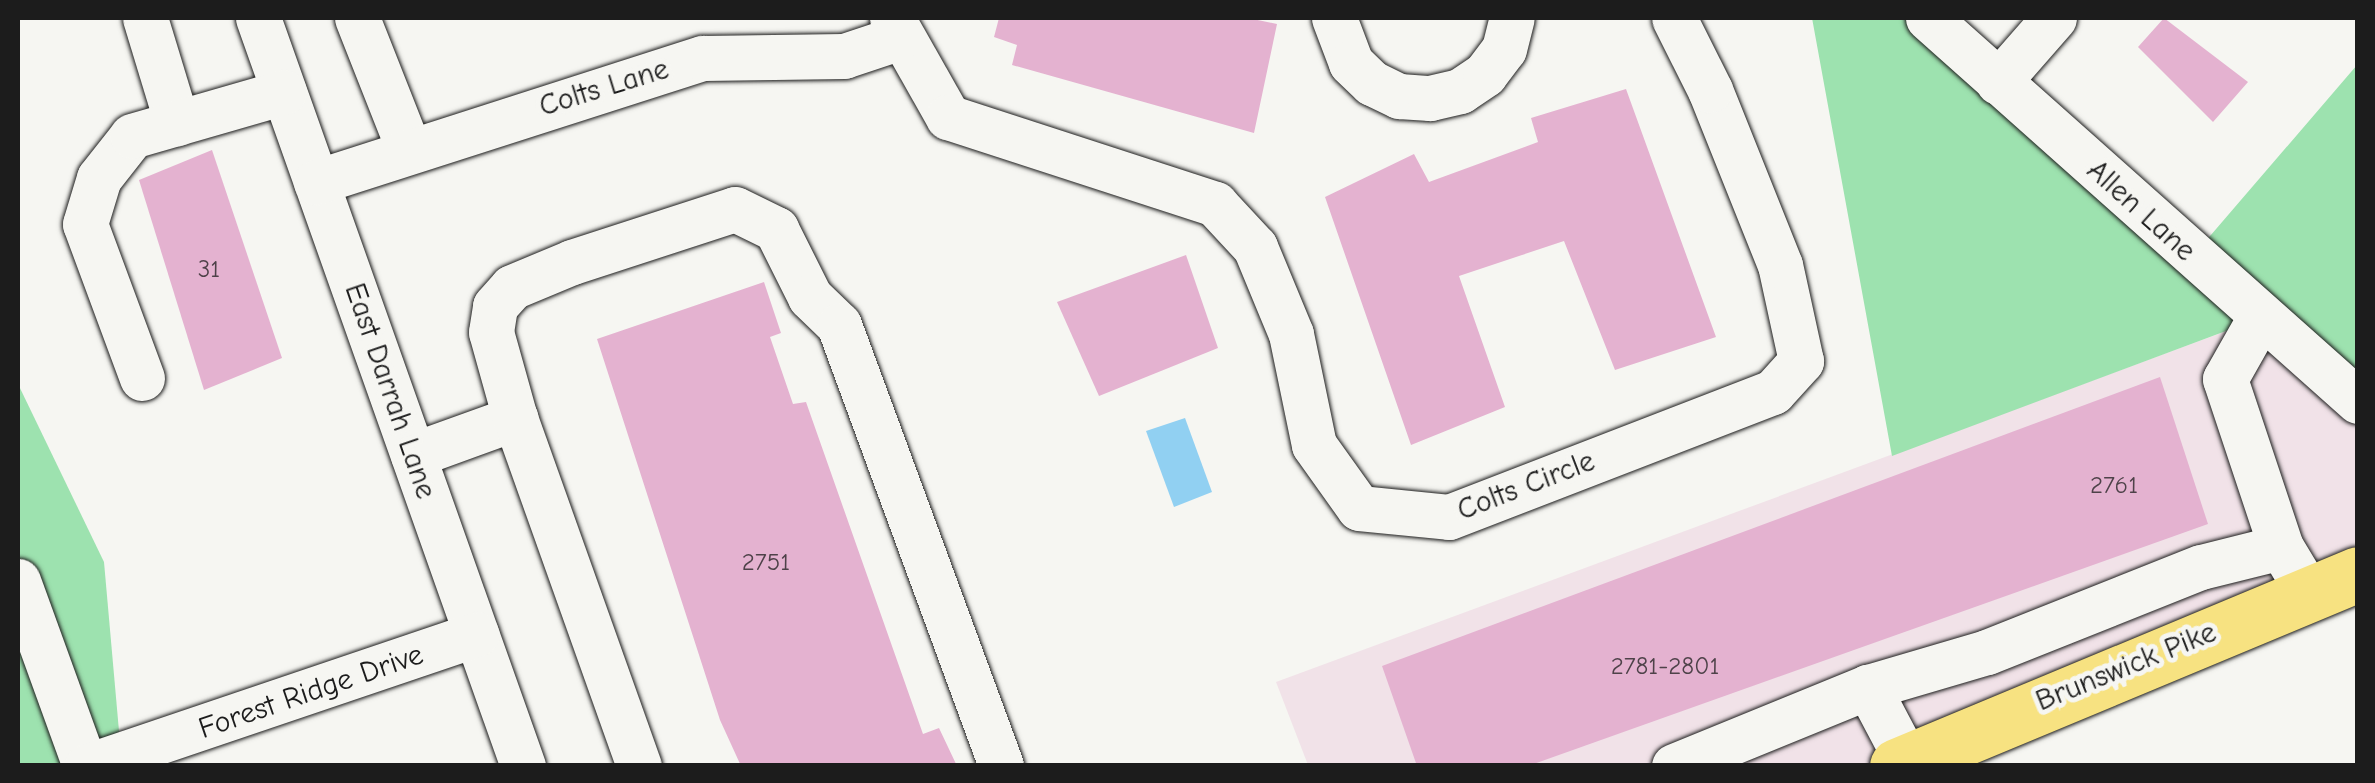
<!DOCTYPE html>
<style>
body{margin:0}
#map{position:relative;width:2375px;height:783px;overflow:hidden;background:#f6f6f2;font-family:"Comic Neue",sans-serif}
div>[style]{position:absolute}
.built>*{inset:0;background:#f1e2e8}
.green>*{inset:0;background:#9de2af}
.water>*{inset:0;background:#91d0f2}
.building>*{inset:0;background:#e4b2d0}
.roads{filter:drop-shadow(0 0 2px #1c1c1c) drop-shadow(0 0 2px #1c1c1c)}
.minor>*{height:45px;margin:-22.5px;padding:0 22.5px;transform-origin:22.5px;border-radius:22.5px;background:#f6f6f2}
.major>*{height:55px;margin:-27.5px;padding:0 27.5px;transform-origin:27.5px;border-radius:27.5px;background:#f7e281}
span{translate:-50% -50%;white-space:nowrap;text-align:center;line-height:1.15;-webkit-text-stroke:10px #f6f6f2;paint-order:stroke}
.number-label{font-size:25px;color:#4e4249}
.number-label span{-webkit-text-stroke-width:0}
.street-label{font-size:30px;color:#1c1c1c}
.frame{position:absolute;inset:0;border:20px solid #1c1c1c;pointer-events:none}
</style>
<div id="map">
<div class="built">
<i style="clip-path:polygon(2259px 319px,2357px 401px,2358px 559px,1897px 765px,1308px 765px,1276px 682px)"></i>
</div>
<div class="green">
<i style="clip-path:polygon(1812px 18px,1914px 18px,2186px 264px,2357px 65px,2357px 401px,2258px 319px,1892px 456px)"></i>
<i style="clip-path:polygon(18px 384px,104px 562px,122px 765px,18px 765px)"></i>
</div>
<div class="water">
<i style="clip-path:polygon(1185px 418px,1212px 492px,1174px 507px,1146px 431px)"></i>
</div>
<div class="building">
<i style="clip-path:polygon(999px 18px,1248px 18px,1277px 24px,1254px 133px,1012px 65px,1017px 45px,994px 37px)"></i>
<i style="clip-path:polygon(2164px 18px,2248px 82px,2213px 122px,2138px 47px)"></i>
<i style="clip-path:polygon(1626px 89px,1716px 337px,1615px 370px,1564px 241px,1459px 276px,1505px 407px,1411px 445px,1325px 197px,1414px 154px,1429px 182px,1538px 142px,1531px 118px)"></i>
<i style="clip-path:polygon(212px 150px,282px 358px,204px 390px,139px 180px)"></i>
<i style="clip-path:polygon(1186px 255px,1218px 348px,1099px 396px,1057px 302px)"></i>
<i style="clip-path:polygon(764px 282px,781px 333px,770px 337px,793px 404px,806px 402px,923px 734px,939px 728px,957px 766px,741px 766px,720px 720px,597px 339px)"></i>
<i style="clip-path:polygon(2160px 377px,2208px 524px,1528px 766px,1417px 766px,1382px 666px)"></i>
</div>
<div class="roads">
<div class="minor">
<i style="left:145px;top:18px;width:110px;rotate:73.1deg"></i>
<i style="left:258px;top:18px;width:794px;rotate:70.49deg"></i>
<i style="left:357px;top:18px;width:142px;rotate:68.5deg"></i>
<i style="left:892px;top:18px;width:114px;rotate:60.5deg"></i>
<i style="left:948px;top:117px;width:281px;rotate:18deg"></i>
<i style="left:1215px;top:204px;width:59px;rotate:47.1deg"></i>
<i style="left:1255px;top:247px;width:94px;rotate:67.5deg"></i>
<i style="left:1291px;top:334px;width:113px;rotate:78.3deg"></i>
<i style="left:1314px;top:445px;width:77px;rotate:54.5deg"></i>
<i style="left:1359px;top:508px;width:90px;rotate:5.7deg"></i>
<i style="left:1449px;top:517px;width:347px;rotate:-21.1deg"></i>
<i style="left:1773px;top:392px;width:42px;rotate:-47.9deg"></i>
<i style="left:1801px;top:361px;width:98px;rotate:-102.3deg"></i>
<i style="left:1780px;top:265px;width:188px;rotate:-111.8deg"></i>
<i style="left:1710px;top:90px;width:80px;rotate:-116.6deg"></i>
<i style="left:1334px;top:18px;width:48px;rotate:69.3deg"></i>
<i style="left:1351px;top:63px;width:29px;rotate:44deg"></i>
<i style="left:1372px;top:83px;width:30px;rotate:26deg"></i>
<i style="left:1399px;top:96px;width:31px;rotate:4deg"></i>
<i style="left:1430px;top:98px;width:31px;rotate:-13deg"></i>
<i style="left:1460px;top:91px;width:30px;rotate:-34deg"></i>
<i style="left:1485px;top:74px;width:31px;rotate:-53deg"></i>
<i style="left:1504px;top:49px;width:32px;rotate:-76deg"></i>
<i style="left:1928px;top:18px;width:576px;rotate:41.69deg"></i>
<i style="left:1998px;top:82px;width:85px;rotate:-48.8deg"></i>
<i style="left:316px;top:182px;width:406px;rotate:-17.8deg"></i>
<i style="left:703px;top:58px;width:141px;rotate:-0.8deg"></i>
<i style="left:844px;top:56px;width:57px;rotate:-18.4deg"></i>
<i style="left:2259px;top:319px;width:69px;rotate:119.5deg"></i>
<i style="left:2225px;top:379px;width:177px;rotate:71.6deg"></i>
<i style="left:2281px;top:547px;width:31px;rotate:59deg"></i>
<i style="left:142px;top:378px;width:164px;rotate:-110.3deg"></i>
<i style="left:85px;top:224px;width:48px;rotate:-73.1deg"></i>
<i style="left:99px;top:178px;width:53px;rotate:-51.8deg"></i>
<i style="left:132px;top:136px;width:158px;rotate:-16.1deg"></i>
<i style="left:413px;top:455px;width:109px;rotate:-19.9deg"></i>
<i style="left:18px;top:581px;width:197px;rotate:70.1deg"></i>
<i style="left:1907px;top:761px;width:84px;rotate:-117.8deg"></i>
<i style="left:1868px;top:687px;width:124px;rotate:-16.4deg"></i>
<i style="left:1987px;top:652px;width:230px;rotate:-21.7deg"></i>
<i style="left:2201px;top:567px;width:82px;rotate:-14deg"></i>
<i style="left:87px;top:766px;width:411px;rotate:-18.7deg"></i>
<i style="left:639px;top:766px;width:369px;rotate:-109.6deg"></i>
<i style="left:515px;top:418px;width:89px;rotate:-105.6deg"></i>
<i style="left:491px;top:332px;width:26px;rotate:-81deg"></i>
<i style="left:495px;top:306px;width:25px;rotate:-48deg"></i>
<i style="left:512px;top:287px;width:65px;rotate:-22.6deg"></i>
<i style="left:572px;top:262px;width:171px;rotate:-18deg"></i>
<i style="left:735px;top:209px;width:46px;rotate:26deg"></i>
<i style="left:776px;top:229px;width:76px;rotate:63.4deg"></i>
<i style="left:810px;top:297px;width:40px;rotate:44deg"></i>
<i style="left:839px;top:325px;width:470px;rotate:69.8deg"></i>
<i style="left:1674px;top:766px;width:209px;rotate:-22.2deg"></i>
</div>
<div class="major">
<i style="left:1897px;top:766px;width:499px;rotate:-22.6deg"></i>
</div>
</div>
<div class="number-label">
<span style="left:209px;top:269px">31</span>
<span style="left:2114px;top:485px">2761</span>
<span style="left:766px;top:562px">2751</span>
<span style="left:1665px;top:666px">2781-2801</span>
</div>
<div class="street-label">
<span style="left:604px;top:88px;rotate:-17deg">Colts Lane</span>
<span style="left:2141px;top:211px;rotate:42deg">Allen Lane</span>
<span style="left:390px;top:391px;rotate:71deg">East Darrah Lane</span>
<span style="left:1526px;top:486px;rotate:-21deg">Colts Circle</span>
<span style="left:2126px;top:667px;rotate:-22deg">Brunswick Pike</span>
<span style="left:311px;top:692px;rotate:-19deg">Forest Ridge Drive</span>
</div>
<div class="frame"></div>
</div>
